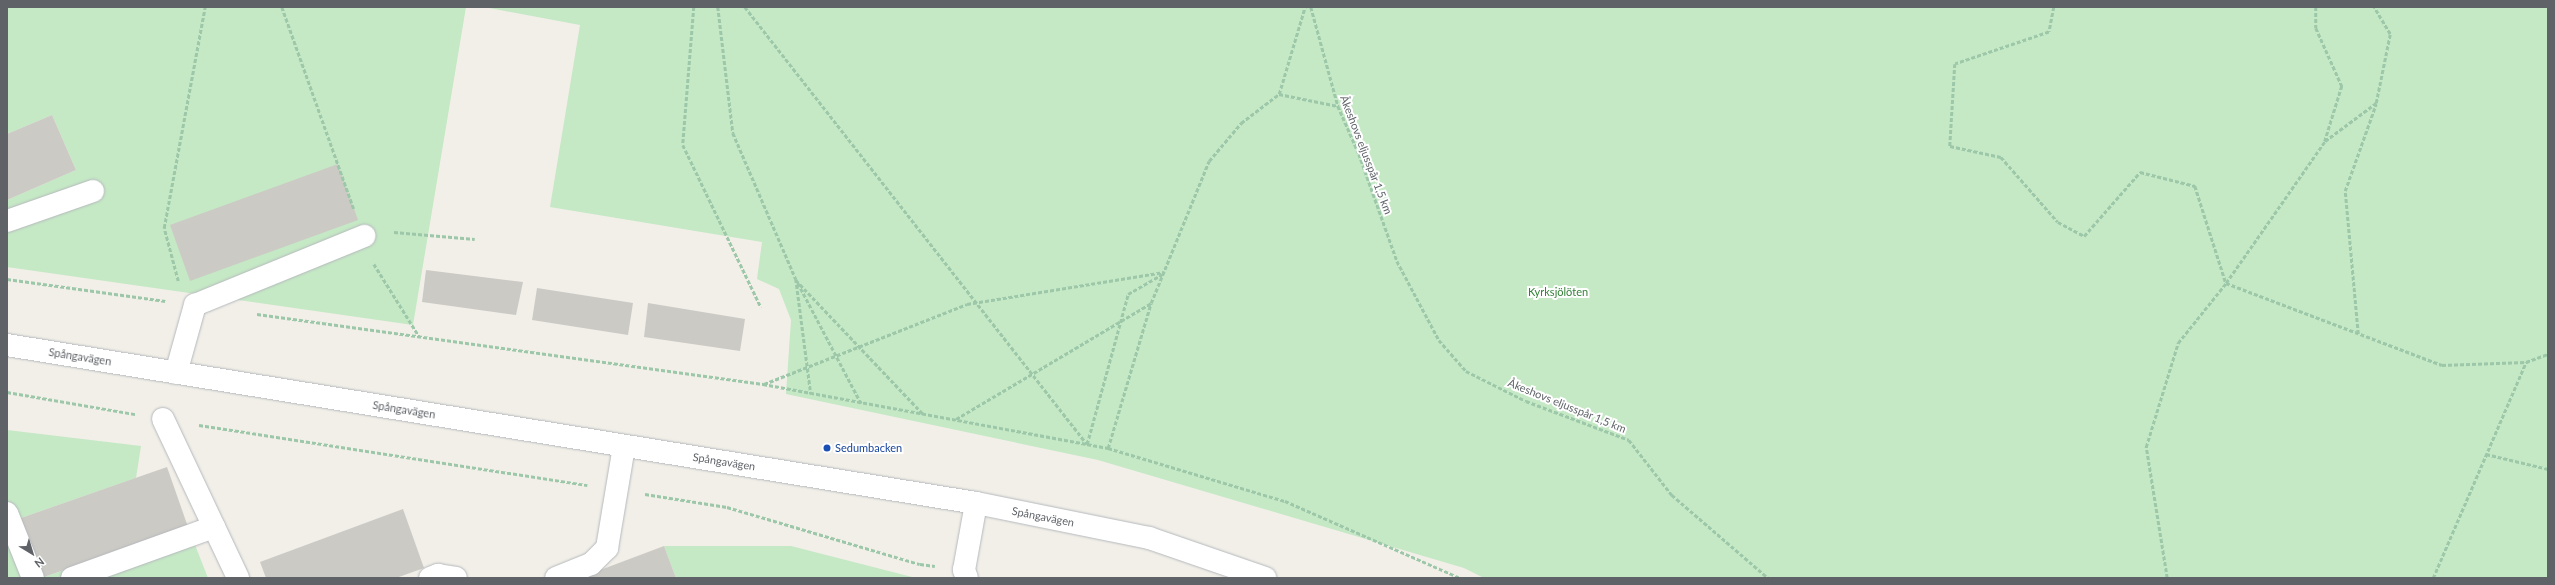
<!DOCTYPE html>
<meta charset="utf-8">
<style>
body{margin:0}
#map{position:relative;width:2555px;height:585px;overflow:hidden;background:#f1efe8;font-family:Lato,sans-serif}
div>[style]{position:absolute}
.green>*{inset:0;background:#c5e8c5}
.building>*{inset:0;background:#cccac5}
.path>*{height:2.5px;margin-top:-1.25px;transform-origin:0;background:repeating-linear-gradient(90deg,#9cc7a9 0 4px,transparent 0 6px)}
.roads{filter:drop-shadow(0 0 1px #b5b8bc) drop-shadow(0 0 1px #b5b8bc)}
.street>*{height:22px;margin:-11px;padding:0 11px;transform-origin:11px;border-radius:11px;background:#fff}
.secondary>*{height:22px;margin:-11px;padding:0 11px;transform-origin:11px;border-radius:11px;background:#fff}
.dots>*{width:11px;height:11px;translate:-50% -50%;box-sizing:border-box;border:2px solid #fff;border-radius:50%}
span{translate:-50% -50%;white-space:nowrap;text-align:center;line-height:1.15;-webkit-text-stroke:4px #fff;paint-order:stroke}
.street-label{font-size:11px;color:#5f6368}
.park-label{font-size:11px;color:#348238}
.transit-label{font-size:11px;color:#164399}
.left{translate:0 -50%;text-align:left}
.frame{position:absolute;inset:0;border:8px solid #5f6368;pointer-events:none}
.north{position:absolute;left:12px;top:533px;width:40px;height:40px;-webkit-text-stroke:3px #fff;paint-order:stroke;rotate:142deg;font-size:11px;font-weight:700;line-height:16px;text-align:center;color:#5f6368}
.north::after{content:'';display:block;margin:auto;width:14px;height:18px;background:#5f6368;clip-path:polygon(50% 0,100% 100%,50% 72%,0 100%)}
</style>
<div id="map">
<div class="green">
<i style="clip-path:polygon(7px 7px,466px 7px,413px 325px,7px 267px,7px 200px,76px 170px,52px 115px,7px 134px)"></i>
<i style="clip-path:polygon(484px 7px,2548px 7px,2548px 578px,1484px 578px,1464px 568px,1098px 460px,786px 394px,791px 320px,779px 289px,757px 279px,762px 242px,550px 207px,580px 25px)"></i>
<i style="clip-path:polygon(7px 430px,141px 446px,136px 478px,21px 518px,41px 578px,188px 527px,208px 578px,7px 578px)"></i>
<i style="clip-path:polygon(664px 546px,791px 546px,916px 578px,676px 578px)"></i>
</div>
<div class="building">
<i style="clip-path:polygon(52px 115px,76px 170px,7px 200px,7px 134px)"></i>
<i style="clip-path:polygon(338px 164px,358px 220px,190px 281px,170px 225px)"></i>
<i style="clip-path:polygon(426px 270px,523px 282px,516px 315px,422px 302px)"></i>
<i style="clip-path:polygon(537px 288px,633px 303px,628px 335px,532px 320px)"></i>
<i style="clip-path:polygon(648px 303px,745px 319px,740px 351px,644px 337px)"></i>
<i style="clip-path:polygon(167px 467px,188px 527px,41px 578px,21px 518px)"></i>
<i style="clip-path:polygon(403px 509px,424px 568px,396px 578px,266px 578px,260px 562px)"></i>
<i style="clip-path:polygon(664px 546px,676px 578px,579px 578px)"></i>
</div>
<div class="path">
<i style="left:282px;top:7px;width:214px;rotate:70.4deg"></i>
<i style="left:694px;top:7px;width:138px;rotate:94.6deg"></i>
<i style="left:683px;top:145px;width:180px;rotate:64.3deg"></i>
<i style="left:718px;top:7px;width:127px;rotate:83.2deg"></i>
<i style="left:733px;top:133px;width:159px;rotate:66.7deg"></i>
<i style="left:796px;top:279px;width:116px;rotate:82.6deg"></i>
<i style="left:745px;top:7px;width:555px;rotate:51.95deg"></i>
<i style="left:1311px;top:7px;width:103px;rotate:74.7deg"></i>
<i style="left:1338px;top:106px;width:52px;rotate:66.4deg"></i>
<i style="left:1359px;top:154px;width:114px;rotate:70.4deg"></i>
<i style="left:1397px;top:261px;width:89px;rotate:62deg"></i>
<i style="left:1439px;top:340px;width:41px;rotate:48.9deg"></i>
<i style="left:1466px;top:371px;width:67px;rotate:26.6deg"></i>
<i style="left:1526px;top:401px;width:110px;rotate:20.7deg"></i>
<i style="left:1629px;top:440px;width:70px;rotate:52deg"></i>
<i style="left:1672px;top:495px;width:127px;rotate:40.8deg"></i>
<i style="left:2054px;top:7px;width:25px;rotate:101deg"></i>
<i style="left:2049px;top:32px;width:99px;rotate:161.2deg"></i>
<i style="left:1955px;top:64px;width:82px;rotate:93.5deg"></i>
<i style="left:1950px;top:146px;width:52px;rotate:12.2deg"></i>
<i style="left:2001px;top:157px;width:86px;rotate:48.8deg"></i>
<i style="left:2058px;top:222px;width:30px;rotate:28deg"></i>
<i style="left:2084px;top:236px;width:85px;rotate:-48.8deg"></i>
<i style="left:2140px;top:172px;width:57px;rotate:14.3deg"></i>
<i style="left:2195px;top:186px;width:102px;rotate:72.3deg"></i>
<i style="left:2226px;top:283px;width:231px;rotate:20.8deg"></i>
<i style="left:2442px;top:365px;width:84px;rotate:-2deg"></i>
<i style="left:2316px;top:7px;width:21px;rotate:90deg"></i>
<i style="left:2316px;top:28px;width:64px;rotate:65.9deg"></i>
<i style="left:2342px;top:86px;width:58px;rotate:107.2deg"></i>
<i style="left:1279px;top:94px;width:91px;rotate:-73.4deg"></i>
<i style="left:394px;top:232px;width:81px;rotate:4.9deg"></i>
<i style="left:374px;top:264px;width:85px;rotate:58deg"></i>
<i style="left:7px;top:279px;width:160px;rotate:7.9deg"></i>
<i style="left:796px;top:280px;width:185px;rotate:46.5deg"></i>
<i style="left:178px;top:281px;width:55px;rotate:-104.8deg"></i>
<i style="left:164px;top:228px;width:225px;rotate:-79.5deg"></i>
<i style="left:798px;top:283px;width:136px;rotate:62.3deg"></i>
<i style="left:257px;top:314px;width:511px;rotate:7.88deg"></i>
<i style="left:763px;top:384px;width:351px;rotate:10.5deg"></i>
<i style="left:1108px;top:448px;width:185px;rotate:16.7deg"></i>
<i style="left:1285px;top:501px;width:191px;rotate:23.7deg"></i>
<i style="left:2358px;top:334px;width:144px;rotate:-95.2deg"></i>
<i style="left:2345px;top:191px;width:92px;rotate:-70.4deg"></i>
<i style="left:764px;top:384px;width:218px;rotate:-21.5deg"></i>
<i style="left:967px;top:304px;width:200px;rotate:-9.2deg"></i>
<i style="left:7px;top:392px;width:130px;rotate:9.8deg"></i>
<i style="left:956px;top:419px;width:227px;rotate:-30.7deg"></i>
<i style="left:199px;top:425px;width:393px;rotate:8.8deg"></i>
<i style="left:1087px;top:444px;width:156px;rotate:-74.7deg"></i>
<i style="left:1128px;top:294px;width:39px;rotate:-30deg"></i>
<i style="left:1108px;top:448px;width:151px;rotate:-73.5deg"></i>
<i style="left:1151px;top:303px;width:153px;rotate:-67.8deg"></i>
<i style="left:1209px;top:161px;width:50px;rotate:-49.9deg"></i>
<i style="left:1241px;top:123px;width:48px;rotate:-37.3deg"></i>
<i style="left:1279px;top:94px;width:60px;rotate:11.5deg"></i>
<i style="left:2486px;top:454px;width:64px;rotate:13.6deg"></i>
<i style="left:645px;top:494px;width:83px;rotate:9deg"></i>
<i style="left:727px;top:507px;width:201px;rotate:16.5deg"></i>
<i style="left:920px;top:564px;width:15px;rotate:8deg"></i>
<i style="left:2167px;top:578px;width:133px;rotate:-99.1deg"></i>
<i style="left:2146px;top:447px;width:109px;rotate:-72.9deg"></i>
<i style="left:2178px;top:343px;width:77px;rotate:-51.3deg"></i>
<i style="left:2226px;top:283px;width:173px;rotate:-55.1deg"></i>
<i style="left:2325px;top:141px;width:64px;rotate:-36.7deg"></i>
<i style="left:2376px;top:103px;width:70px;rotate:-78.5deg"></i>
<i style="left:2390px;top:34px;width:31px;rotate:-121deg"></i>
<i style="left:2433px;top:578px;width:235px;rotate:-66.7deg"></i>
<i style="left:2526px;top:362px;width:23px;rotate:-20deg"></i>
</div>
<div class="roads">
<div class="street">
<i style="left:7px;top:221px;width:91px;rotate:-19.2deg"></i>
<i style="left:176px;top:373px;width:71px;rotate:-74.4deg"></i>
<i style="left:195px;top:305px;width:183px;rotate:-22.2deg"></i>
<i style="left:163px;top:419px;width:176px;rotate:64.7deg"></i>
<i style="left:7px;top:513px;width:70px;rotate:68.2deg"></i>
<i style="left:72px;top:578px;width:151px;rotate:-19.8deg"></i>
<i style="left:430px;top:578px;width:9px;rotate:-21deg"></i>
<i style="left:438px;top:575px;width:18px;rotate:9deg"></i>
<i style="left:556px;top:578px;width:38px;rotate:-22deg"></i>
<i style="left:591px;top:564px;width:23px;rotate:-45deg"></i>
<i style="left:607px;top:548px;width:103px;rotate:-80.5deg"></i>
<i style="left:967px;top:578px;width:9px;rotate:-111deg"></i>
<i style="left:964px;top:570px;width:68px;rotate:-79.8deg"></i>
</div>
<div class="secondary">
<i style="left:7px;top:345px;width:982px;rotate:9.26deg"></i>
<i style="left:976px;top:503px;width:177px;rotate:11.4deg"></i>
<i style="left:1149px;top:538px;width:123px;rotate:19deg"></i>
</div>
</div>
<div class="dots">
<i style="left:827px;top:448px;background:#1a4fb4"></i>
</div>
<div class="street-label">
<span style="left:1366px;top:155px;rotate:69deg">Åkeshovs eljusspår 1,5 km</span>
<span style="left:80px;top:357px;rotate:9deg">Spångavägen</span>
<span style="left:1567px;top:406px;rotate:22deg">Åkeshovs eljusspår 1,5 km</span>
<span style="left:404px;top:410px;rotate:9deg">Spångavägen</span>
<span style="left:724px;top:462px;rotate:9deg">Spångavägen</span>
<span style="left:1043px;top:517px;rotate:11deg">Spångavägen</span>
</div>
<div class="park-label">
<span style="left:1558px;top:292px">Kyrksjölöten</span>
</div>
<div class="transit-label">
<span class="left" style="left:835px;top:448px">Sedumbacken</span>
</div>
<div class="frame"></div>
<div class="north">N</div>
</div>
